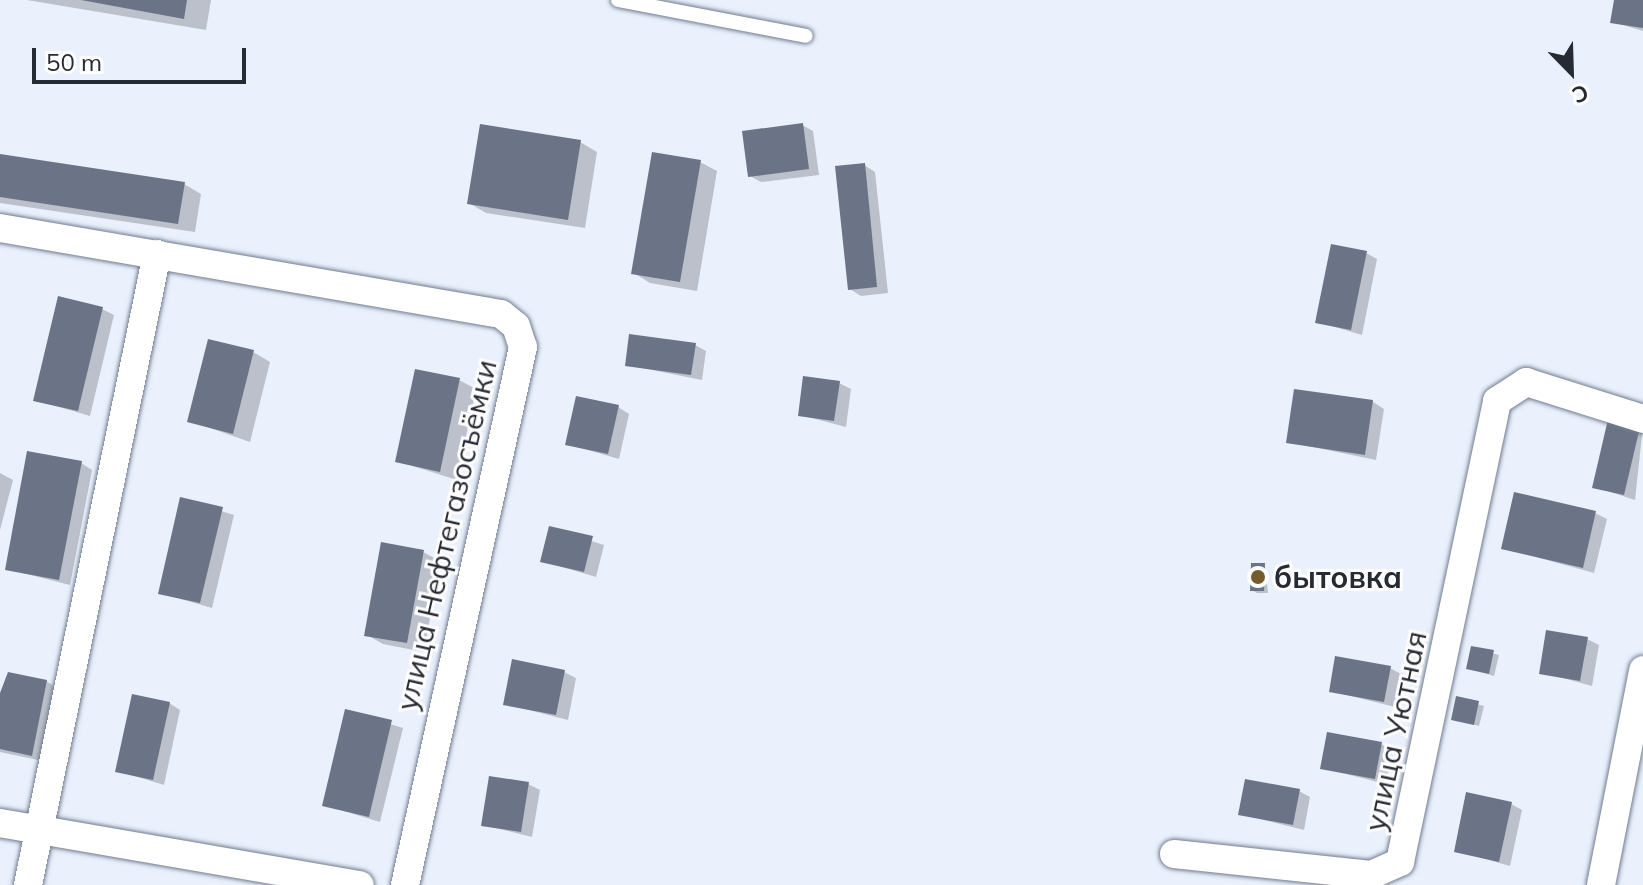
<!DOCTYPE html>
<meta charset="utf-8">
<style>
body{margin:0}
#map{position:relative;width:1643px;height:885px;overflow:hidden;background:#eaf1fd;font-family:Mulish,sans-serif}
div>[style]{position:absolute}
.shadow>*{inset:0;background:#0003}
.building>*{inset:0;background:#6a7486}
.roads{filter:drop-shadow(0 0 2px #727c8e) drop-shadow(0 0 2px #727c8e)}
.service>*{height:14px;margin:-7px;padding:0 7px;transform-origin:7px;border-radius:7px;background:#fff}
.minor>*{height:28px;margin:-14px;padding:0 14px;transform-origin:14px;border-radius:14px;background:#fff}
.dots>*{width:22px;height:22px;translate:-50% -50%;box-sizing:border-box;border:4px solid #fdfdfd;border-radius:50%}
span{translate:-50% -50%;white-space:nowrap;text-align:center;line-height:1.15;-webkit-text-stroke:6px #fdfdfd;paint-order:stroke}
.street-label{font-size:30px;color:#262a32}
.poi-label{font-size:30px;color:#262a32;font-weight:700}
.left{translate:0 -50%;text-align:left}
.north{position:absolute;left:1531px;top:32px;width:80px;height:80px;-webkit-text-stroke:6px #fdfdfd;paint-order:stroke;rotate:157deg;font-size:22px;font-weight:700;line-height:32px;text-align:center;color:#262a32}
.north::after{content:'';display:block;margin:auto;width:28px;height:36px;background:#262a32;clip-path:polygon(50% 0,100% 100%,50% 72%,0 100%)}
.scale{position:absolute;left:32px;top:48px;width:214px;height:36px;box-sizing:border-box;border:4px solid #262a32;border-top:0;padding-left:10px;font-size:24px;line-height:28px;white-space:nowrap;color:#262a32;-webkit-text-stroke:6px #fdfdfd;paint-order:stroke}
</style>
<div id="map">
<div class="shadow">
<i style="clip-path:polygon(27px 0,211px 0,206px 30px)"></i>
<i style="clip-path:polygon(1616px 0,1643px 0,1643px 31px,1613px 22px)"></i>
<i style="clip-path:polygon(802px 125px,813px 131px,819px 175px,761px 182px,750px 176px)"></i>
<i style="clip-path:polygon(580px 142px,597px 152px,585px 228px,486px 213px,469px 203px)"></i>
<i style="clip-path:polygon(0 156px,184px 184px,201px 194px,195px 232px,0 203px)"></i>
<i style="clip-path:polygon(700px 162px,717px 171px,697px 291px,650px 283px,634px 273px)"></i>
<i style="clip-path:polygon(864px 165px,875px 172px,888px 293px,861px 296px,850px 289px)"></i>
<i style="clip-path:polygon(1366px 253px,1377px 259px,1362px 335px,1318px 322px)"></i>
<i style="clip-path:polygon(102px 309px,114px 315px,90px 416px,35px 400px)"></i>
<i style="clip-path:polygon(695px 345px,706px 351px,702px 380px,627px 365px)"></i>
<i style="clip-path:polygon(253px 352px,270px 362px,250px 442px,190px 421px)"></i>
<i style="clip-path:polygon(459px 380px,476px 389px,457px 480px,397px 461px)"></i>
<i style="clip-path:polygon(839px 383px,851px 389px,846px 427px,800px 415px)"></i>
<i style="clip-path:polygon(1373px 402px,1384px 409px,1376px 460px,1288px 442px)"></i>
<i style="clip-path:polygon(618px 407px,629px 414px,619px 459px,567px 444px)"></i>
<i style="clip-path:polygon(1643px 426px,1635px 500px,1595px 487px)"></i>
<i style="clip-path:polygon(81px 463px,92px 470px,70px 585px,7px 569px)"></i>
<i style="clip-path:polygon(0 473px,13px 480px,0 530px)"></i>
<i style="clip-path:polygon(182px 499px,234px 515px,212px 608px,160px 593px)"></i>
<i style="clip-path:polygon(1595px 513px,1607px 519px,1594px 573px,1503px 548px)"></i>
<i style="clip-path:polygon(550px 528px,604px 545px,596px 577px,542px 561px)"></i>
<i style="clip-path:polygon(423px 552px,440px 561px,424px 652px,383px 644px,367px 635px)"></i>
<i style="clip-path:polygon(1265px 565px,1268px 593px,1257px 593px,1252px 590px)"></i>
<i style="clip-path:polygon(1587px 639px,1599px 645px,1592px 686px,1541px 672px)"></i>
<i style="clip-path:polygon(1472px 648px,1499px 655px,1494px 676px,1468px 668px)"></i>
<i style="clip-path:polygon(1390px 668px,1401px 674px,1395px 707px,1331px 691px)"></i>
<i style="clip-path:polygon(564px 672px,576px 678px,568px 720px,505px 704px)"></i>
<i style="clip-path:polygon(46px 681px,57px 688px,43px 761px,0 752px,0 695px)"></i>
<i style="clip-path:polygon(1457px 699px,1484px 706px,1479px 726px,1453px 719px)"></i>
<i style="clip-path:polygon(169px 703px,180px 710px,164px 785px,118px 771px)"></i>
<i style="clip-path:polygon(347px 711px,403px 728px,380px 822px,324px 805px)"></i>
<i style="clip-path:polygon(1381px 744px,1392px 751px,1386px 784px,1322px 768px)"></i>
<i style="clip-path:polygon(528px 784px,540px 790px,532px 837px,483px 825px)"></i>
<i style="clip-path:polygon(1299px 791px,1310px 797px,1304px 830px,1240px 814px)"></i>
<i style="clip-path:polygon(1511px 804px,1522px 810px,1510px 866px,1457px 851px)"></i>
</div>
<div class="building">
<i style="clip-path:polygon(81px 0,187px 0,184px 19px)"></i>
<i style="clip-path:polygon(1614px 0,1643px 0,1643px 28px,1610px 23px)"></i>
<i style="clip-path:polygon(803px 123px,809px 169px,748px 177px,742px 131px)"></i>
<i style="clip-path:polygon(480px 124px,581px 140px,568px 220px,467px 204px)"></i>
<i style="clip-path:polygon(652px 152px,701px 160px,680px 282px,631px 274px)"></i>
<i style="clip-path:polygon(0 154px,185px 182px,178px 224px,0 197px)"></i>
<i style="clip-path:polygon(865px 163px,877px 287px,848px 290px,835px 166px)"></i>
<i style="clip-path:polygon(1331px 244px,1367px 251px,1351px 330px,1315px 323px)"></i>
<i style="clip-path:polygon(58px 296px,103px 307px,78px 411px,33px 401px)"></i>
<i style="clip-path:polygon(629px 334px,696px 343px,691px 375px,625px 366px)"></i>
<i style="clip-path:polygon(208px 339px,254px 350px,233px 434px,187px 422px)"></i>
<i style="clip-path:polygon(415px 369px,460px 378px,440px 472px,395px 462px)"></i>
<i style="clip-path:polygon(803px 376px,840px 381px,834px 421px,798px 416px)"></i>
<i style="clip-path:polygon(1294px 389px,1373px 400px,1365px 455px,1286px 443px)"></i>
<i style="clip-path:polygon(576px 396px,619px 405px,608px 454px,565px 445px)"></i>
<i style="clip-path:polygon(1609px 415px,1641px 423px,1624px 495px,1592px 488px)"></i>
<i style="clip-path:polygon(27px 451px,82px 461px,59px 580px,5px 570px)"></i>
<i style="clip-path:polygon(1514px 492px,1596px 511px,1583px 568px,1501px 549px)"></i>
<i style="clip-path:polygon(180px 497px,223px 507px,200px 603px,158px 594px)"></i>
<i style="clip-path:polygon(549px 526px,593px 536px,584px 572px,540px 562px)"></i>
<i style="clip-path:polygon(381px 542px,424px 550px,407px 643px,364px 636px)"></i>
<i style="clip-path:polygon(1251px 563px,1265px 563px,1264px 591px,1250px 591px)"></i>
<i style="clip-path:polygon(1546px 630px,1588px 637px,1580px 681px,1539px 674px)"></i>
<i style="clip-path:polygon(1471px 646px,1494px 650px,1489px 674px,1466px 669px)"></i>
<i style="clip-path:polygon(1335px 656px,1391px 666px,1384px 702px,1329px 692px)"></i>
<i style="clip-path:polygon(512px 659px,565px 670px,556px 715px,503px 705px)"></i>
<i style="clip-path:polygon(8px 672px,47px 680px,32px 756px,0 749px,0 693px)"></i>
<i style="clip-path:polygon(132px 694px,170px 702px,153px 780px,115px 772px)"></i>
<i style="clip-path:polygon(1456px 696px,1479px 701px,1474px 725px,1451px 720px)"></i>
<i style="clip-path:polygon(345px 709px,392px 720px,369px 817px,322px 806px)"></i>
<i style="clip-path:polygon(1327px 732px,1382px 742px,1375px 779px,1320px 769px)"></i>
<i style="clip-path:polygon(489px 776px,529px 782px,521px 832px,481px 826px)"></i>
<i style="clip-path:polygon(1245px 779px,1300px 789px,1293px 825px,1238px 815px)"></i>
<i style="clip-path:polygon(1466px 792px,1512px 802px,1499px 862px,1454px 852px)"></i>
</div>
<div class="roads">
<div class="service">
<i style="left:618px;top:0;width:191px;rotate:10.8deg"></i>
</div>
<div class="minor">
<i style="left:0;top:228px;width:508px;rotate:9.74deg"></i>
<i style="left:501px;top:314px;width:19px;rotate:39deg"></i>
<i style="left:516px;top:326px;width:22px;rotate:72deg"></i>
<i style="left:523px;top:347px;width:551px;rotate:102.37deg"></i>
<i style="left:0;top:823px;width:365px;rotate:9.8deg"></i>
<i style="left:1174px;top:854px;width:198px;rotate:6.1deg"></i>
<i style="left:1371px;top:875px;width:32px;rotate:-24deg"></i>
<i style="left:1400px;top:862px;width:471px;rotate:-78.1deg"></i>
<i style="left:1497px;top:401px;width:35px;rotate:-33deg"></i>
<i style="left:1526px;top:382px;width:123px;rotate:17.5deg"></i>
<i style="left:28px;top:885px;width:644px;rotate:-78.45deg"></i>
<i style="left:1601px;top:885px;width:219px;rotate:-78.9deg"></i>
</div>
</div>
<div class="dots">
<i style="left:1258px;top:577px;background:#745c2d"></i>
</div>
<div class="street-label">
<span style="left:446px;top:535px;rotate:-77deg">улица Нефтегазосъёмки</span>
<span style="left:1395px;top:731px;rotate:-78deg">улица Уютная</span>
</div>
<div class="poi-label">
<span class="left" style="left:1274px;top:577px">бытовка</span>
</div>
<div class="north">С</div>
<div class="scale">50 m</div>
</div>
